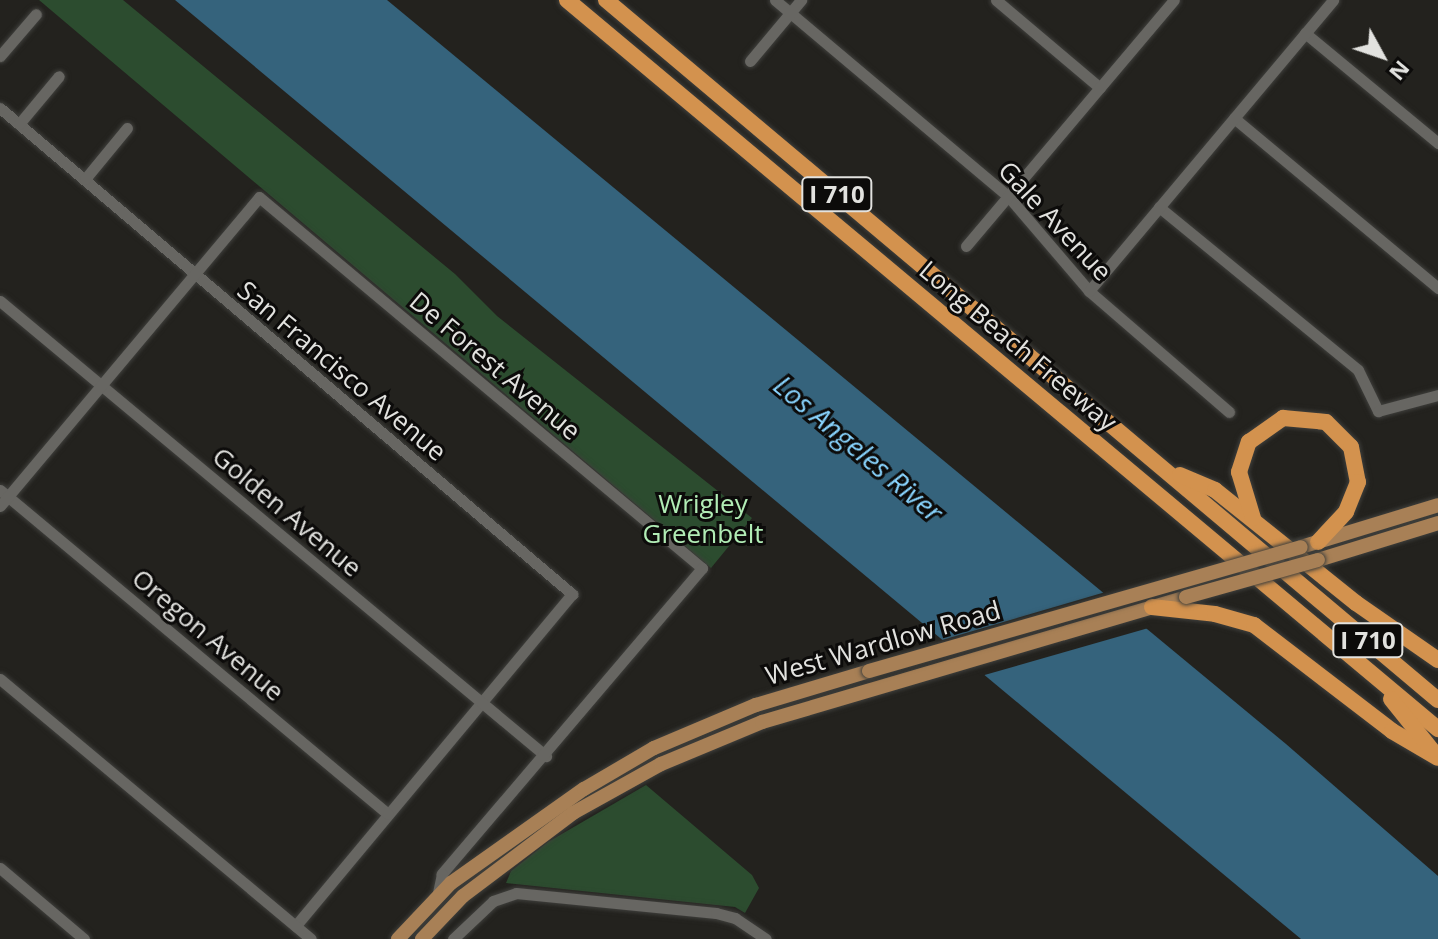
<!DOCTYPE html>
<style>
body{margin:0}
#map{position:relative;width:1438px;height:939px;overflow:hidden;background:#23221e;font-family:"Open Sans",sans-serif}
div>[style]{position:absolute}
.green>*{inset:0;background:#2c4c2f}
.water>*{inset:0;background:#35637c}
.pier>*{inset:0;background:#23221e}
.roads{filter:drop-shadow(0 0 2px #3f3f3c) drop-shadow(0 0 2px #3f3f3c)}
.minor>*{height:11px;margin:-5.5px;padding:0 5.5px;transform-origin:5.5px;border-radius:5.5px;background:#676662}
.major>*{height:14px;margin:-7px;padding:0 7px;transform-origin:7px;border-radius:7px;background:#a88056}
.highway>*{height:16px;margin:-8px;padding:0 8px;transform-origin:8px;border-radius:8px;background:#d3924e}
.bridges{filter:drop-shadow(0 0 2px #3f3f3c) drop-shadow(0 0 2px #3f3f3c)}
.major-bridge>*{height:14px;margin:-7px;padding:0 7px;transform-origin:7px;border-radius:7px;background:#a88056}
span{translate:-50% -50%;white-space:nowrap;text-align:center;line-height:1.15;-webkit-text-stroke:6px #0c0b0a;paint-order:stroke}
.shield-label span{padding:2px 6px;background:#0c0b0a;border:2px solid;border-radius:6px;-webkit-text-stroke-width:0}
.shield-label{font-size:24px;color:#e2e2df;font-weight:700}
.street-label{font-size:26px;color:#e2e2df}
.park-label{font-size:26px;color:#b1ecb5}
.water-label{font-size:28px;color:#88d3fd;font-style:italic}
.north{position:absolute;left:1342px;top:16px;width:80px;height:80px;-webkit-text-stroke:6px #0c0b0a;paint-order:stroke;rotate:130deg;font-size:22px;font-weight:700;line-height:32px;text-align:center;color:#e2e2df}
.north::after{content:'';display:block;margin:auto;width:28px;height:36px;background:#e2e2df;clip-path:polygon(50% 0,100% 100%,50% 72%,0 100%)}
</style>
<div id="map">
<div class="green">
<i style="clip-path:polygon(39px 0,123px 0,455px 274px,497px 316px,752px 518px,711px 568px)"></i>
<i style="clip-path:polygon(646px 785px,752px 875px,759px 888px,745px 913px,735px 907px,506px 883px,511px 871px,548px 842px)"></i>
</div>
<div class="water">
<i style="clip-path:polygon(175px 0,387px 0,1286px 744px,1438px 876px,1438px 939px,1301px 939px)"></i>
</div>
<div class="pier">
<i style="clip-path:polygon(1109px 591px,1152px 627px,981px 676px,939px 641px)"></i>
</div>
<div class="roads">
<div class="minor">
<i style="left:775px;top:0;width:304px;rotate:40.1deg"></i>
<i style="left:1008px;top:196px;width:125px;rotate:49.5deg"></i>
<i style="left:1089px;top:291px;width:185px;rotate:40.8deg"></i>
<i style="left:996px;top:0;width:136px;rotate:40.2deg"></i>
<i style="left:1305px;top:33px;width:173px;rotate:39.6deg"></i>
<i style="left:0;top:56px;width:55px;rotate:-49.4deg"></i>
<i style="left:750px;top:61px;width:80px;rotate:-50.1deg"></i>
<i style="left:0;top:108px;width:751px;rotate:40.35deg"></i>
<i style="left:572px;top:594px;width:432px;rotate:129.8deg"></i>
<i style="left:1234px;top:118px;width:266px;rotate:39.8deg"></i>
<i style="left:19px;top:124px;width:62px;rotate:-50.2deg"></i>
<i style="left:85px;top:179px;width:66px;rotate:-50.5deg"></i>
<i style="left:1159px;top:207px;width:257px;rotate:39.3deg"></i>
<i style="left:1358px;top:370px;width:46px;rotate:64deg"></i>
<i style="left:1378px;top:411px;width:62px;rotate:-14.9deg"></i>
<i style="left:966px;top:246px;width:322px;rotate:-49.8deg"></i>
<i style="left:1089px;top:291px;width:380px;rotate:-50deg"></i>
<i style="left:0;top:301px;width:711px;rotate:39.81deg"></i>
<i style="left:0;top:490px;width:505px;rotate:39.86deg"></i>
<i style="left:0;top:506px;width:403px;rotate:-50deg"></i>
<i style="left:259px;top:197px;width:578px;rotate:39.95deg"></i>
<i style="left:702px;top:568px;width:402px;rotate:130.4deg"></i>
<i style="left:442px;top:874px;width:24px;rotate:102deg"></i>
<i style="left:0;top:679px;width:405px;rotate:39.9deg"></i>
<i style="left:0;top:868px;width:110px;rotate:40.2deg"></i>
<i style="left:453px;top:939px;width:55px;rotate:-43.5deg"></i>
<i style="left:493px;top:901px;width:24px;rotate:-19deg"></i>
<i style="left:516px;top:893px;width:201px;rotate:5.7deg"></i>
<i style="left:716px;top:913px;width:20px;rotate:15deg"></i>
<i style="left:735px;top:918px;width:37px;rotate:34deg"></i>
</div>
<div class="major">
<i style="left:1301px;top:547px;width:143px;rotate:-17deg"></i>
<i style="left:1318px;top:560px;width:126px;rotate:-17.1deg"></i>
<i style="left:398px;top:939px;width:77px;rotate:-46.6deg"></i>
<i style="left:451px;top:883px;width:163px;rotate:-35.3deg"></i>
<i style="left:584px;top:789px;width:81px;rotate:-30.4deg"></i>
<i style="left:654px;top:748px;width:111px;rotate:-22.9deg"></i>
<i style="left:756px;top:705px;width:118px;rotate:-16.7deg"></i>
<i style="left:422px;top:939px;width:59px;rotate:-46.4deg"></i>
<i style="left:463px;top:896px;width:138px;rotate:-37deg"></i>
<i style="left:573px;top:813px;width:101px;rotate:-29.1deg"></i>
<i style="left:661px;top:764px;width:109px;rotate:-22.6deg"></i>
<i style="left:762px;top:722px;width:442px;rotate:-16.4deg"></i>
</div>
<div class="highway">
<i style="left:567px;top:0;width:1136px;rotate:39.93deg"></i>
<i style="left:606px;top:0;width:1087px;rotate:40.08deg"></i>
<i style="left:1180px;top:475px;width:38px;rotate:23deg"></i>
<i style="left:1215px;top:490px;width:181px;rotate:38.7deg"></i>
<i style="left:1356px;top:603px;width:100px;rotate:34.8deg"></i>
<i style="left:1253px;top:518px;width:48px;rotate:-106.9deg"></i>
<i style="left:1239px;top:472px;width:32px;rotate:-72deg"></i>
<i style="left:1249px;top:442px;width:42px;rotate:-35.2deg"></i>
<i style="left:1283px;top:418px;width:43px;rotate:5.3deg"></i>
<i style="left:1326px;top:422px;width:35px;rotate:45deg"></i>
<i style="left:1351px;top:447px;width:36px;rotate:79deg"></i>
<i style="left:1358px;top:482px;width:32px;rotate:112deg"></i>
<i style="left:1346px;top:512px;width:41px;rotate:133deg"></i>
<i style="left:1152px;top:607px;width:63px;rotate:6.3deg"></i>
<i style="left:1215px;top:614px;width:41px;rotate:15.8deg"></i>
<i style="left:1254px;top:625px;width:174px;rotate:37.5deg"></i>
<i style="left:1392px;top:731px;width:53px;rotate:30.4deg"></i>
<i style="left:1391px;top:699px;width:65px;rotate:51.2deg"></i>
</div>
</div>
<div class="bridges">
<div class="major-bridge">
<i style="left:1186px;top:597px;width:137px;rotate:-15.7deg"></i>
<i style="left:869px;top:671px;width:449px;rotate:-16deg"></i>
</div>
</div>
<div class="shield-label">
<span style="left:837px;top:194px">I 710</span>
<span style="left:1368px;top:640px">I 710</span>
</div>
<div class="street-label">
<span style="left:1055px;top:221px;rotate:47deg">Gale Avenue</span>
<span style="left:1018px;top:346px;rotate:40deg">Long Beach Freeway</span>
<span style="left:495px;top:366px;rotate:40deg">De Forest Avenue</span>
<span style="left:342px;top:371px;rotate:40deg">San Francisco Avenue</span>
<span style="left:287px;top:512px;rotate:40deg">Golden Avenue</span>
<span style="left:208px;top:635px;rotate:40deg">Oregon Avenue</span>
<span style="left:883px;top:643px;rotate:-16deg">West Wardlow Road</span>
</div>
<div class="park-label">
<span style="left:703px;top:519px">Wrigley<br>Greenbelt</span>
</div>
<div class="water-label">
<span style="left:859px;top:448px;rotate:40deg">Los Angeles River</span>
</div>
<div class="north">N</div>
</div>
